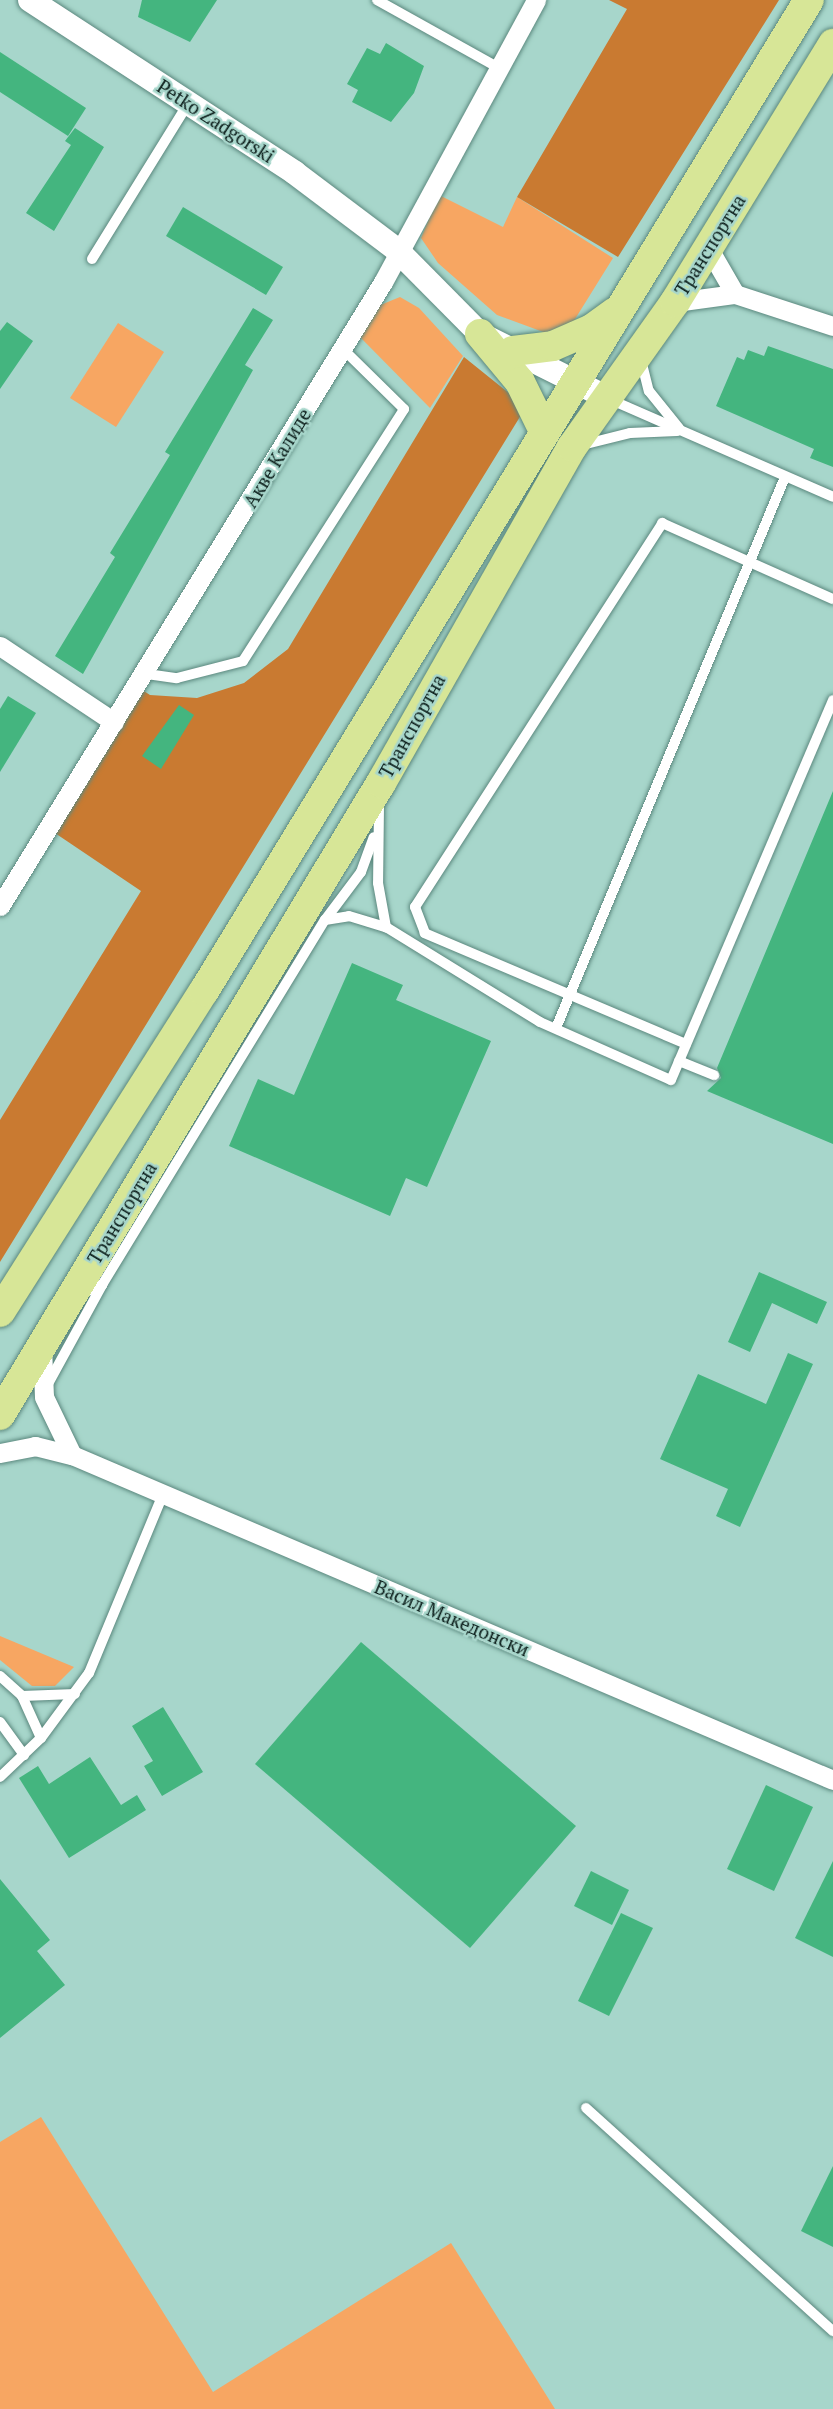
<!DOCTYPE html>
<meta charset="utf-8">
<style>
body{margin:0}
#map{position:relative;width:833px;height:2409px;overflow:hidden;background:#a7d6cb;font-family:"PT Serif",serif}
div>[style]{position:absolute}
.green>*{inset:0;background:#f7a662}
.forest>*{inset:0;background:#c97a31}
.building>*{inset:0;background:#44b57f}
.roads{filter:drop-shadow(0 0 2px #5b887e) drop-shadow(0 0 2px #5b887e)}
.service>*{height:10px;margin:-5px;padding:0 5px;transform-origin:5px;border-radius:5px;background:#fff}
.minor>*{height:19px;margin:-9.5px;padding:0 9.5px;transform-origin:9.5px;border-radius:9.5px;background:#fff}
.tertiary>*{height:24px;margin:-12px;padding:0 12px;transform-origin:12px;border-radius:12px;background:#fff}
.primary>*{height:30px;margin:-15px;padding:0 15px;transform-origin:15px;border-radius:15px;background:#d7e697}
span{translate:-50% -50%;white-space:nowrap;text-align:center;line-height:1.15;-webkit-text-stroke:5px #a7d6cb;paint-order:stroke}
.street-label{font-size:19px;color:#0c1e1b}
</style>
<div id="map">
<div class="green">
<i style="clip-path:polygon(439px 195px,503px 227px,517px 197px,613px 258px,567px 332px,546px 333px,497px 315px,438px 263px,421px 238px)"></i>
<i style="clip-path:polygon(400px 297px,419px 308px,463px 356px,430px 408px,359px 336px,373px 308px)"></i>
<i style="clip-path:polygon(118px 323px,164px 352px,116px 427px,70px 398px)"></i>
<i style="clip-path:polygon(0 1636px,74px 1667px,55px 1686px,32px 1686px,0 1660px)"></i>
<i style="clip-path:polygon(41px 2117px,213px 2392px,451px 2243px,555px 2409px,0 2409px,0 2142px)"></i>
</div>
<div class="forest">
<i style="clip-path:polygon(609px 0,779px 0,618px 257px,517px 197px,627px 9px)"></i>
<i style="clip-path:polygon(464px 357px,526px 407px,0 1262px,0 1120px,141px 891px,46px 827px,133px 684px,150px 695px,197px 698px,244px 683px,288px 649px)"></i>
</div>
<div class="building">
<i style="clip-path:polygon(142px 0,217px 0,190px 42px,138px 17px)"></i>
<i style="clip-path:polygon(386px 43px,424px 66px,414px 93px,391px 122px,352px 102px,358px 90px,347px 84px,367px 48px,380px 54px)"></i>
<i style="clip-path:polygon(0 52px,86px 108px,68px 136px,0 92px)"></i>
<i style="clip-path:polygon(75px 128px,104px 147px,54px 231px,26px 213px,71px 145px,65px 141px)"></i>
<i style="clip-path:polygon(183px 207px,283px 267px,266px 295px,166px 236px)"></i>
<i style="clip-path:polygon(253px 308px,273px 320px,245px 365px,253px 370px,83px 674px,55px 656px,115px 557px,110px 553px,170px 455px,165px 452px)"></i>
<i style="clip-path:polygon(7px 322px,33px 341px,0 389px,0 331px)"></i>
<i style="clip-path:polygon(768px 346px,833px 369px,833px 467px,810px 458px,814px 449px,716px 406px,737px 357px,744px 360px,748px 350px,764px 356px)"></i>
<i style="clip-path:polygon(8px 696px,36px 713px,0 772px,0 709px)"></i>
<i style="clip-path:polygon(179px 705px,194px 715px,161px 769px,142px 756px)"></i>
<i style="clip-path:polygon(833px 791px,833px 1144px,707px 1091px,721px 1078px,717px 1068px)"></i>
<i style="clip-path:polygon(352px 963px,403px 985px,396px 1000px,491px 1041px,427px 1187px,406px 1178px,390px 1216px,229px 1146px,258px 1079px,294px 1095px)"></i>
<i style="clip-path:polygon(759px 1272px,827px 1302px,817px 1324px,772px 1303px,750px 1352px,728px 1342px)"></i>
<i style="clip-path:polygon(788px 1353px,813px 1364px,740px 1527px,716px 1516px,728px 1489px,660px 1459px,698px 1374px,766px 1404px)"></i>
<i style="clip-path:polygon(361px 1642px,576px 1826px,470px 1948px,255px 1764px)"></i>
<i style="clip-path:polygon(163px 1707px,203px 1772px,162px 1796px,144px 1766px,153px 1761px,132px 1726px)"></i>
<i style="clip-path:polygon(90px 1757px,121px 1805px,137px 1795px,146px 1810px,69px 1858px,19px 1778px,38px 1766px,49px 1784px)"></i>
<i style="clip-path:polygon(766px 1785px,813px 1807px,774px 1891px,727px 1869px)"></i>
<i style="clip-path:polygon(833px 1861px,833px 1957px,795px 1938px)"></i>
<i style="clip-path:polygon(591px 1871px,629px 1890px,612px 1925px,574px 1906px)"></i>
<i style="clip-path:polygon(0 1879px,50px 1940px,37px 1951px,65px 1985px,0 2038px)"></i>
<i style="clip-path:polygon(621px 1913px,653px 1928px,609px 2016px,578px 2001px)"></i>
<i style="clip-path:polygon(833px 2166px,833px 2247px,801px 2231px)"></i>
</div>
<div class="roads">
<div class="service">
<i style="left:377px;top:0;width:140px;rotate:29.1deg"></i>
<i style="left:92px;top:259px;width:181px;rotate:-58.3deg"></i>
<i style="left:641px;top:360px;width:32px;rotate:76deg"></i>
<i style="left:649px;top:391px;width:48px;rotate:51deg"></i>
<i style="left:609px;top:399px;width:244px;rotate:23.6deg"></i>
<i style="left:582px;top:445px;width:49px;rotate:-14deg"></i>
<i style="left:630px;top:433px;width:47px;rotate:-2.4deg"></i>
<i style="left:147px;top:674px;width:30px;rotate:8deg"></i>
<i style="left:177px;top:678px;width:68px;rotate:-14.4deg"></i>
<i style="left:243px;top:661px;width:299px;rotate:-57.4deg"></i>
<i style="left:404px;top:409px;width:86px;rotate:-135.5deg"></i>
<i style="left:379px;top:806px;width:77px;rotate:90.7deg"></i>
<i style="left:378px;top:883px;width:45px;rotate:79.7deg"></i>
<i style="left:325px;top:920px;width:60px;rotate:-53.1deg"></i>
<i style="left:361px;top:872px;width:37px;rotate:-70deg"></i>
<i style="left:556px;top:1028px;width:597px;rotate:-67.43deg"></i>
<i style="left:686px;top:1044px;width:284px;rotate:-157deg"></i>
<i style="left:425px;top:933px;width:28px;rotate:-111deg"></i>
<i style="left:415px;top:907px;width:457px;rotate:-57.2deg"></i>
<i style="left:662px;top:523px;width:187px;rotate:24deg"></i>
<i style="left:679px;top:1061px;width:38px;rotate:22deg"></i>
<i style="left:83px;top:1293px;width:21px;rotate:-23deg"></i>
<i style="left:102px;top:1285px;width:428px;rotate:-58.6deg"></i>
<i style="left:325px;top:920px;width:24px;rotate:-9deg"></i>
<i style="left:349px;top:916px;width:39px;rotate:17deg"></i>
<i style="left:386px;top:927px;width:181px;rotate:31.7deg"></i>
<i style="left:540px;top:1022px;width:143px;rotate:23.9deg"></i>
<i style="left:671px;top:1080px;width:413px;rotate:-66.9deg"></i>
<i style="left:49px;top:1382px;width:111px;rotate:-61.3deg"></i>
<i style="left:0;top:1676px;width:30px;rotate:42deg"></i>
<i style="left:22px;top:1696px;width:53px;rotate:-2.2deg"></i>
<i style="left:22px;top:1696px;width:46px;rotate:65.7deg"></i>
<i style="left:0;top:1722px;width:41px;rotate:54deg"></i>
<i style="left:0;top:1777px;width:57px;rotate:-43.6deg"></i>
<i style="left:41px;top:1738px;width:81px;rotate:-53.6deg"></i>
<i style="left:89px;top:1673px;width:194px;rotate:-67.5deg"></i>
<i style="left:586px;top:2108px;width:333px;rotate:42.1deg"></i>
</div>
<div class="minor">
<i style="left:709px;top:249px;width:52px;rotate:60deg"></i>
<i style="left:675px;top:302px;width:61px;rotate:-7.6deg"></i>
<i style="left:735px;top:294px;width:103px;rotate:18.1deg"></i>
<i style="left:0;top:646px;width:137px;rotate:33.7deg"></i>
<i style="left:0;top:906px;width:732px;rotate:-58.46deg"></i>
<i style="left:383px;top:282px;width:321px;rotate:-61.5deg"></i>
<i style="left:42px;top:1347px;width:50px;rotate:87.7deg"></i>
<i style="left:44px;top:1397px;width:64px;rotate:64.2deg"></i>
<i style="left:0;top:1453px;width:36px;rotate:-11deg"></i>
<i style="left:35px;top:1446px;width:38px;rotate:14deg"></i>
<i style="left:72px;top:1455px;width:827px;rotate:23.13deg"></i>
</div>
<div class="tertiary">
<i style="left:30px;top:0;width:316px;rotate:33.1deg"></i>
<i style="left:295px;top:173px;width:128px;rotate:37deg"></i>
<i style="left:397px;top:250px;width:118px;rotate:45.3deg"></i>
<i style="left:480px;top:334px;width:141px;rotate:26.6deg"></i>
</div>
<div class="primary">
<i style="left:480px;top:334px;width:62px;rotate:50.2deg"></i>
<i style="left:520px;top:382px;width:55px;rotate:63.9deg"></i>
<i style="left:513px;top:351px;width:40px;rotate:-7.1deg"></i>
<i style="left:553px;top:346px;width:43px;rotate:-23.6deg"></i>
<i style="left:592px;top:329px;width:29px;rotate:-36deg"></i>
<i style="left:0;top:1312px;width:380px;rotate:-57.6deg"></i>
<i style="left:204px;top:991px;width:1161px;rotate:-58.6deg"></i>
<i style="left:0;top:1415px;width:738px;rotate:-58.92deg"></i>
<i style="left:381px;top:783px;width:386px;rotate:-60.4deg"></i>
<i style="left:572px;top:447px;width:178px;rotate:-54.6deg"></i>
<i style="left:675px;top:302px;width:303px;rotate:-58.5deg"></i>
</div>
</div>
<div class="street-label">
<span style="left:216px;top:121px;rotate:33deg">Petko Zadgorski</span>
<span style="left:710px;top:245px;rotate:-58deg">Транспортна</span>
<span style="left:277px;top:458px;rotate:-59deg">Акве Калиде</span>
<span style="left:412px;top:726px;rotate:-61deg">Транспортна</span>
<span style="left:122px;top:1213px;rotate:-59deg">Транспортна</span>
<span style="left:452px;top:1618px;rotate:23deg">Васил Македонски</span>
</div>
</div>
